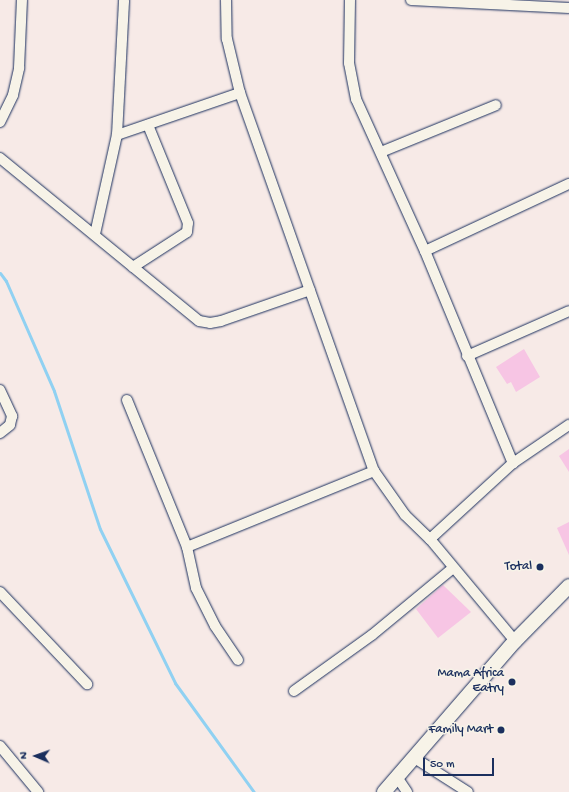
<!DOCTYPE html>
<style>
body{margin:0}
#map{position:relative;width:569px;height:792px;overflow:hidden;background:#f7eae7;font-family:"Gochi Hand",sans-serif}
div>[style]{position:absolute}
.stream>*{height:3px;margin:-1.5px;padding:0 1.5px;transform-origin:1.5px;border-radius:1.5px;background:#90d1f2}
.building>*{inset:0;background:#f7c5e4}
.roads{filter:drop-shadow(0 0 1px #1b2f5e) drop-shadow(0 0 1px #1b2f5e)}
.street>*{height:10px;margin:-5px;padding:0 5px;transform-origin:5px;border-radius:5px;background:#f7f3e8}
.secondary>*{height:14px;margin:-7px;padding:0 7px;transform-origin:7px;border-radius:7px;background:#f7f3e8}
.dots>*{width:11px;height:11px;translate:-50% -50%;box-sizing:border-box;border:2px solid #f7f3e8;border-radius:50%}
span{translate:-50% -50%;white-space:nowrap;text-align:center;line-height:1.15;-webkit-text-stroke:3px #f7f3e8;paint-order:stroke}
.poi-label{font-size:13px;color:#1b2f5e}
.right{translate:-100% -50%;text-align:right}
.north{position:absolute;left:16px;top:736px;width:40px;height:40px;-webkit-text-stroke:3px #f7f3e8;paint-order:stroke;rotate:272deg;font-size:11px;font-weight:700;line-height:16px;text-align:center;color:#1b2f5e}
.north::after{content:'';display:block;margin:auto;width:14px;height:18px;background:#1b2f5e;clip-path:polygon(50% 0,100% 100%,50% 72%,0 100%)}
.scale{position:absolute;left:423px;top:758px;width:71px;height:18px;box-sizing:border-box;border:2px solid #1b2f5e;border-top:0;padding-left:5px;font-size:12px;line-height:14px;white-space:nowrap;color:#1b2f5e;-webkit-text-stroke:3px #f7f3e8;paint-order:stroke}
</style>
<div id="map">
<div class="stream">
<i style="left:0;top:273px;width:10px;rotate:53deg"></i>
<i style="left:6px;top:281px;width:120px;rotate:66.4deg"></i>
<i style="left:54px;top:391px;width:145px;rotate:71.6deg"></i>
<i style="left:100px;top:529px;width:171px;rotate:64deg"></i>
<i style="left:175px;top:683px;width:135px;rotate:54.1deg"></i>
</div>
<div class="building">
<i style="clip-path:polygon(524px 349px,540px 377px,516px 392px,511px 382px,507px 384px,496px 367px)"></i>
<i style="clip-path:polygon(569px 449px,569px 472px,559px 456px)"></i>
<i style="clip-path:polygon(569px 522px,569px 555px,557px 528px)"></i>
<i style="clip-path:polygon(443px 585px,471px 612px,438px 638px,416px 609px)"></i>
</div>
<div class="roads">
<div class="street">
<i style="left:226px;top:0;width:39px;rotate:89deg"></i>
<i style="left:227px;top:39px;width:56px;rotate:76.5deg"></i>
<i style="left:240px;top:93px;width:401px;rotate:70.5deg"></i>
<i style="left:374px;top:471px;width:54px;rotate:54.8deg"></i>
<i style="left:405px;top:515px;width:35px;rotate:44deg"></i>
<i style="left:430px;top:539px;width:133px;rotate:50.2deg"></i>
<i style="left:350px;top:0;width:63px;rotate:90.9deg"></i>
<i style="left:349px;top:63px;width:37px;rotate:79deg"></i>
<i style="left:356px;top:99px;width:167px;rotate:65.6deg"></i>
<i style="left:425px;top:251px;width:230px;rotate:67.5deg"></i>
<i style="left:411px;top:0;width:158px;rotate:2.9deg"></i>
<i style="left:0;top:122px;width:30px;rotate:-64deg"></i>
<i style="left:13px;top:95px;width:28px;rotate:-77deg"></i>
<i style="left:19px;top:68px;width:68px;rotate:-87.5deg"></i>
<i style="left:117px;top:135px;width:130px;rotate:-18.9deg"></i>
<i style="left:381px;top:152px;width:124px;rotate:-22.2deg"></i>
<i style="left:0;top:158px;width:257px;rotate:39.3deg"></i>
<i style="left:199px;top:321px;width:11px;rotate:10deg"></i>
<i style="left:210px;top:323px;width:11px;rotate:-10deg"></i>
<i style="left:221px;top:321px;width:94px;rotate:-19.2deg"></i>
<i style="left:95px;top:234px;width:101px;rotate:-77.5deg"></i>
<i style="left:117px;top:135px;width:135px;rotate:-87deg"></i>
<i style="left:425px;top:251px;width:159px;rotate:-25deg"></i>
<i style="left:133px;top:267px;width:64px;rotate:-32.9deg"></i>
<i style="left:187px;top:232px;width:9px;rotate:-84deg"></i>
<i style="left:188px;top:223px;width:106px;rotate:-112.2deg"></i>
<i style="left:467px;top:356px;width:111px;rotate:-23.8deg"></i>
<i style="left:0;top:390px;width:29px;rotate:65deg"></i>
<i style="left:12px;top:416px;width:9px;rotate:103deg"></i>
<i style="left:10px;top:425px;width:13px;rotate:141deg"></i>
<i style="left:127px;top:400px;width:159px;rotate:67.8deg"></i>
<i style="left:187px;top:547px;width:42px;rotate:77.6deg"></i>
<i style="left:196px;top:588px;width:42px;rotate:63.4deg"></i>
<i style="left:215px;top:626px;width:41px;rotate:55.9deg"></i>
<i style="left:430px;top:539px;width:113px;rotate:-42.5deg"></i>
<i style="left:513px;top:463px;width:68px;rotate:-34.2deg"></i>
<i style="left:187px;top:547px;width:202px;rotate:-22.1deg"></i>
<i style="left:0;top:592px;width:127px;rotate:46.6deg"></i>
<i style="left:294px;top:691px;width:96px;rotate:-35.7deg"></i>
<i style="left:372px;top:635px;width:105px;rotate:-39.6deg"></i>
<i style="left:0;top:746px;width:60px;rotate:50.4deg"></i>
<i style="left:413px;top:757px;width:65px;rotate:32.5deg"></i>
<i style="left:397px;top:777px;width:18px;rotate:56deg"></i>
</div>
<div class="secondary">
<i style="left:384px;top:792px;width:200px;rotate:-49.1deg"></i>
<i style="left:515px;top:641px;width:77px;rotate:-45.5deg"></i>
</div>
</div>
<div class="dots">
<i style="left:540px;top:567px;background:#1b2f5e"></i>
<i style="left:512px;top:682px;background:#1b2f5e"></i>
<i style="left:501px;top:730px;background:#1b2f5e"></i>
</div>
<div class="poi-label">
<span class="right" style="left:532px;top:567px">Total</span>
<span class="right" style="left:504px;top:682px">Mama Africa<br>Eatry</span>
<span class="right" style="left:493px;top:730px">Family Mart</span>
</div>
<div class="north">N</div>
<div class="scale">50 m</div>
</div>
